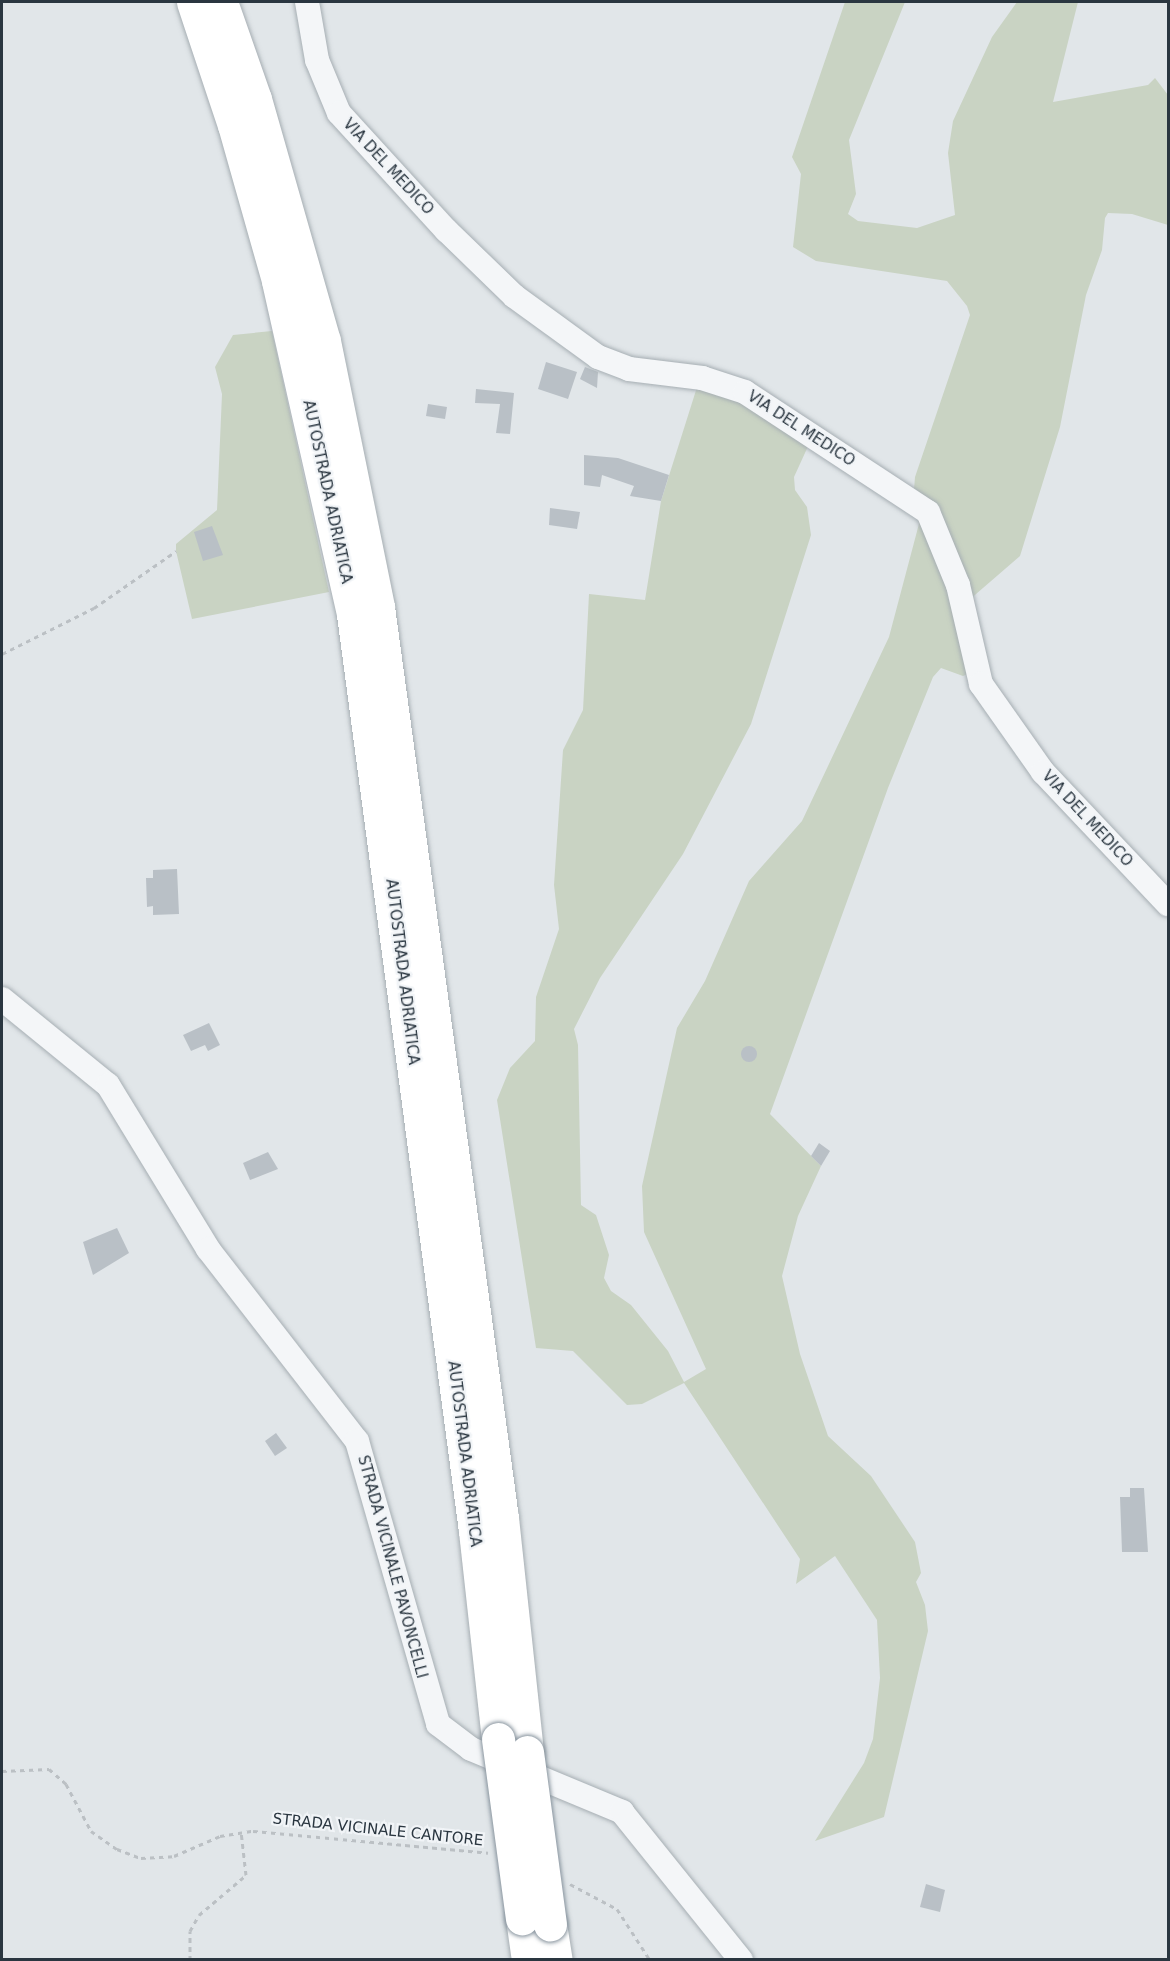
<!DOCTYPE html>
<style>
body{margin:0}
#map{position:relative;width:1170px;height:1961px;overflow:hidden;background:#e1e6e9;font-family:"DejaVu Sans",sans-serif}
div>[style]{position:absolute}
.green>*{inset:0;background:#c9d3c3}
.building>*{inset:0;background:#b9c0c6}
.round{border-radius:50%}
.path>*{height:3px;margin-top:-1.5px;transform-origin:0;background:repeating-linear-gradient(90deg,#bbc0c4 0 4.5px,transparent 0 9px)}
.roads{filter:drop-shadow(0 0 2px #a6aeb3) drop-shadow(0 0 2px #a6aeb3)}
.minor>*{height:24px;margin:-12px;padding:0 12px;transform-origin:12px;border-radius:12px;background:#f4f6f8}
.highway>*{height:33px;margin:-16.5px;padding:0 16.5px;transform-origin:16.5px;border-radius:16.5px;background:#fff}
.bridges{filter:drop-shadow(0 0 2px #89959f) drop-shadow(0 0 2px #89959f)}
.highway-bridge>*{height:33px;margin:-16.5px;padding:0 16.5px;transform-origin:16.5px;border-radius:16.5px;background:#fff}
span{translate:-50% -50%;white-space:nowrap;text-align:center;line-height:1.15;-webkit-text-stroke:4.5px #f1f4f7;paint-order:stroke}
.street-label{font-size:15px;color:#2a3640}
.frame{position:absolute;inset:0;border:3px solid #2a3640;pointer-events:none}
</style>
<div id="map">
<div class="green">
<i style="clip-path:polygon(845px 2px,905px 2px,849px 140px,856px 194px,848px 214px,858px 221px,917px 228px,955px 215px,948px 153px,953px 121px,992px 37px,1017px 2px,1078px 2px,1053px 102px,1148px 85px,1155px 78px,1168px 95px,1168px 225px,1132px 214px,1108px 213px,1105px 218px,1102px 250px,1086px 295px,1060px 427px,1020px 556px,961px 607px,913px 501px,915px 477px,970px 315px,967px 306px,947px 281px,816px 261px,793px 247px,801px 174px,792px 157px)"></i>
<i style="clip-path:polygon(272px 331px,329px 592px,192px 619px,176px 551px,176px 544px,217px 510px,222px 394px,215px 367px,233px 335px)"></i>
<i style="clip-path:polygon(698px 384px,732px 394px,810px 442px,794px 477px,795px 490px,807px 507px,811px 535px,751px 724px,683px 854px,600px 978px,574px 1029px,578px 1045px,581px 1205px,596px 1215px,609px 1255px,604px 1278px,611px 1291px,631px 1305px,668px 1351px,684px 1382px,706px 1369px,644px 1232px,642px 1186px,677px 1028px,705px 981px,749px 881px,802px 821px,889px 637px,920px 520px,943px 572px,970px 673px,963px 676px,941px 668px,933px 677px,888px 788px,770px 1114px,821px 1166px,798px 1216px,782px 1276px,800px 1354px,828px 1436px,871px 1476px,915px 1542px,921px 1573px,916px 1582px,925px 1605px,928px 1631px,884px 1817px,815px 1841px,864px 1763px,873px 1739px,880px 1678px,877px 1620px,835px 1556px,796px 1584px,800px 1559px,684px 1383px,642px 1404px,627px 1405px,573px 1351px,536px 1348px,497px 1100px,510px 1068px,535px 1041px,536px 997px,559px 929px,554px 885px,563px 750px,583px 710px,589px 594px,645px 600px,661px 501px)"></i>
</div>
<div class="building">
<i style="clip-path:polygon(546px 362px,577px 372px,568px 399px,538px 389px)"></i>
<i style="clip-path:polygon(585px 367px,598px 372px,597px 388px,580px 379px)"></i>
<i style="clip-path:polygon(476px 389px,514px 393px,510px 434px,496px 433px,500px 404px,475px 403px)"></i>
<i style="clip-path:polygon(428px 404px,447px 407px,445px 419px,426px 416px)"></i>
<i style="clip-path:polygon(584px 455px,618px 458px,669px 475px,661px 501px,630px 496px,634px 486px,602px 475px,600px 487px,584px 485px)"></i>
<i style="clip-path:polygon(550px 508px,580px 512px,577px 529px,549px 525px)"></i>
<i style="clip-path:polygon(212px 526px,223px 555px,203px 561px,194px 532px)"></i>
<i style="clip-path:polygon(177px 869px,179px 914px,153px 915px,153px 906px,147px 907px,146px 878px,153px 878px,153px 870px)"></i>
<i style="clip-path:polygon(209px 1023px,220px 1045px,208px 1051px,205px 1045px,191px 1051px,183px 1035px)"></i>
<i class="round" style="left:741px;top:1046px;width:16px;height:16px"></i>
<i style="clip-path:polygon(819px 1143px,830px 1151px,821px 1166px,811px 1156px)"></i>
<i style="clip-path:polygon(268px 1152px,278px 1169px,250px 1180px,243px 1163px)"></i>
<i style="clip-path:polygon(117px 1228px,129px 1253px,93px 1275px,83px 1242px)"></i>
<i style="clip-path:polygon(276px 1433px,287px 1448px,275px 1456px,265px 1441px)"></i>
<i style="clip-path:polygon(1130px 1488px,1144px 1488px,1148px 1552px,1122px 1552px,1120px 1497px,1130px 1497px)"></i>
<i style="clip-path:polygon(926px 1884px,945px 1890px,940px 1912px,920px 1907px)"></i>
</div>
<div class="path">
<i style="left:2px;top:654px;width:103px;rotate:-26.6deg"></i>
<i style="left:94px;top:608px;width:100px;rotate:-34.8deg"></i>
<i style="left:2px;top:1771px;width:47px;rotate:-2.4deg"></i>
<i style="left:49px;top:1769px;width:23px;rotate:41deg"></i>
<i style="left:66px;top:1784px;width:53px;rotate:62deg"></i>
<i style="left:91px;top:1831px;width:32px;rotate:35deg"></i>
<i style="left:117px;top:1849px;width:26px;rotate:21deg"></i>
<i style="left:141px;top:1858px;width:33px;rotate:-3deg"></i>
<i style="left:174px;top:1856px;width:50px;rotate:-23.5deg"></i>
<i style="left:220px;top:1836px;width:33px;rotate:-9deg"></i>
<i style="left:253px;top:1831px;width:236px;rotate:5.3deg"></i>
<i style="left:570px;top:1884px;width:53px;rotate:28deg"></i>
<i style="left:617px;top:1909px;width:61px;rotate:57.1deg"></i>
<i style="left:190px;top:1960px;width:29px;rotate:-90deg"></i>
<i style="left:190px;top:1931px;width:18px;rotate:-61deg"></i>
<i style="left:199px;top:1915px;width:62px;rotate:-40.4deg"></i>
<i style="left:246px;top:1875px;width:44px;rotate:-96.5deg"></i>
</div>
<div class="roads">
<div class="minor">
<i style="left:307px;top:2px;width:59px;rotate:80.2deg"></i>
<i style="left:317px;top:60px;width:57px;rotate:67.5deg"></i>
<i style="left:339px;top:113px;width:159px;rotate:47.6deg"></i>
<i style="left:446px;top:230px;width:95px;rotate:44.1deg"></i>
<i style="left:514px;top:296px;width:104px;rotate:36deg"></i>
<i style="left:598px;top:357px;width:33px;rotate:21deg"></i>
<i style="left:629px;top:369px;width:74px;rotate:7deg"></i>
<i style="left:702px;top:378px;width:45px;rotate:18deg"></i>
<i style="left:745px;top:392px;width:219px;rotate:33.3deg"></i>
<i style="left:928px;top:512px;width:79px;rotate:67.7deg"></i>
<i style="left:958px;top:585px;width:102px;rotate:76.9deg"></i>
<i style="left:981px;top:684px;width:108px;rotate:54.8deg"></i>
<i style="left:1043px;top:772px;width:182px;rotate:46.6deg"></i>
<i style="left:2px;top:999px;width:136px;rotate:39.1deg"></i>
<i style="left:108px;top:1085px;width:192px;rotate:58.6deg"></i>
<i style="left:208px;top:1249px;width:243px;rotate:52.2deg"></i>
<i style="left:357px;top:1441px;width:294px;rotate:74deg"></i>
<i style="left:438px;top:1724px;width:41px;rotate:37.1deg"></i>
<i style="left:471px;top:1749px;width:164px;rotate:22.6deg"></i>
<i style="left:622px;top:1812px;width:190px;rotate:51.2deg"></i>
</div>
<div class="highway">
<i style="left:193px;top:2px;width:130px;rotate:71.6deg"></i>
<i style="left:234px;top:125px;width:162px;rotate:74.2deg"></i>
<i style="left:278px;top:281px;width:341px;rotate:77.3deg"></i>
<i style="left:353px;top:614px;width:925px;rotate:82.42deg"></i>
<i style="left:475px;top:1531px;width:209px;rotate:83.7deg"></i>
<i style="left:221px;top:2px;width:103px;rotate:70.7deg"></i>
<i style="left:255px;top:99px;width:252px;rotate:74.1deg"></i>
<i style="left:324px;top:341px;width:271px;rotate:78.5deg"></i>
<i style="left:378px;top:607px;width:919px;rotate:82.25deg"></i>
<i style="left:502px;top:1518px;width:235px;rotate:83.9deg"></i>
<i style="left:522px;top:1918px;width:42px;rotate:81.9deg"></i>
<i style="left:550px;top:1924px;width:36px;rotate:81deg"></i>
</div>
</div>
<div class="bridges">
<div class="highway-bridge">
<i style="left:498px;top:1739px;width:181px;rotate:82.4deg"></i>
<i style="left:527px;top:1752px;width:174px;rotate:82.4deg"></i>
</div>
</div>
<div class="street-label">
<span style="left:388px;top:167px;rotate:47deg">VIA DEL MEDICO</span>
<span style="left:801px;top:429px;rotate:33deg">VIA DEL MEDICO</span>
<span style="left:327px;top:492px;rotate:78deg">AUTOSTRADA ADRIATICA</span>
<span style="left:1087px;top:819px;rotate:47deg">VIA DEL MEDICO</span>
<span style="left:402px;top:972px;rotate:83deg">AUTOSTRADA ADRIATICA</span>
<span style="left:464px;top:1454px;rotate:83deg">AUTOSTRADA ADRIATICA</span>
<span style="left:392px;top:1567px;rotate:75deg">STRADA VICINALE PAVONCELLI</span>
<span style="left:378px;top:1830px;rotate:6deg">STRADA VICINALE CANTORE</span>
</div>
<div class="frame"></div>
</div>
